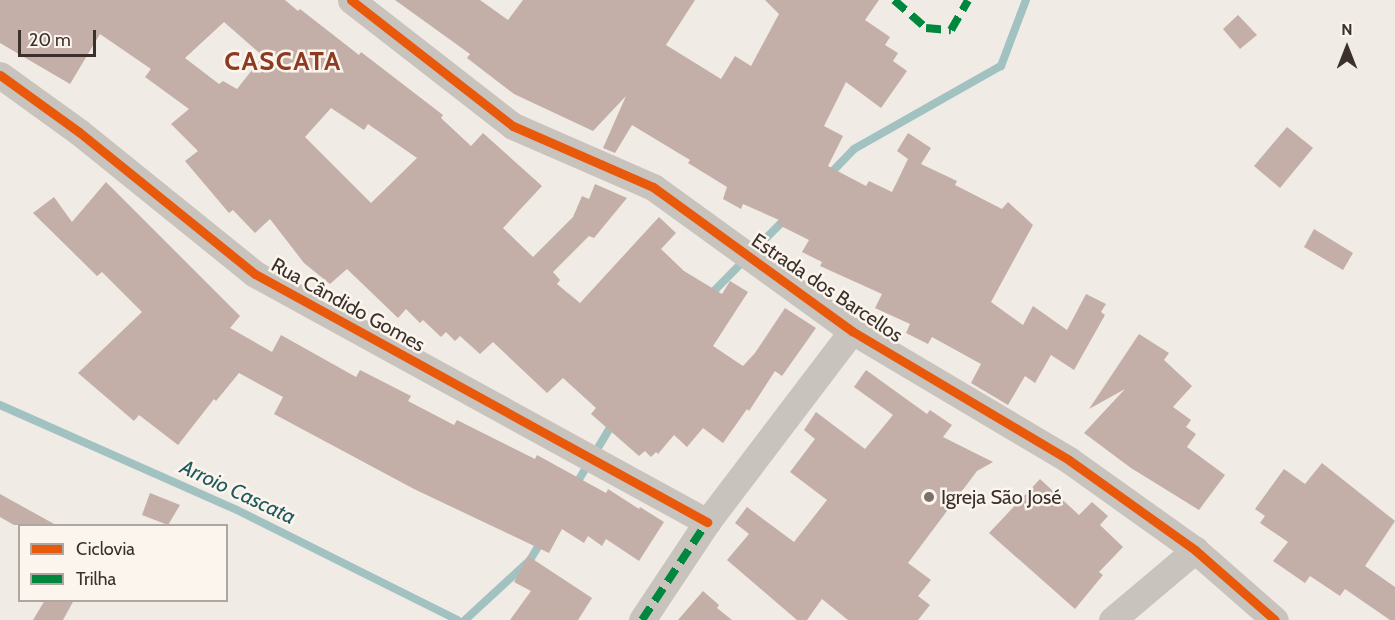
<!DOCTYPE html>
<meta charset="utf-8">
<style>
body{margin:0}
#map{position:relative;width:1395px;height:620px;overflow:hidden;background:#f0ebe5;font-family:Cabin,sans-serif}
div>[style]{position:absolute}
.stream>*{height:8px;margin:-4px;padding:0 4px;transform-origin:4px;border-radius:4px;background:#a1c2c1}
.building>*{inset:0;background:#c3afa7}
.street>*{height:27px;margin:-13.5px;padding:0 13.5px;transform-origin:13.5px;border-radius:13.5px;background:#c9c3be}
.quiet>*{height:8px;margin-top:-4px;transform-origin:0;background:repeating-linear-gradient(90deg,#00873e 0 15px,transparent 0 23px)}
.cycleway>*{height:9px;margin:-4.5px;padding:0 4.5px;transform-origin:4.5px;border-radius:4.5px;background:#e8590c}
.dots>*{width:16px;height:16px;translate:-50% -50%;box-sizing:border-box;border:3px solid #fbf5ee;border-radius:50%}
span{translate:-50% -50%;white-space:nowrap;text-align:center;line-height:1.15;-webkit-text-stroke:5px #fbf5ee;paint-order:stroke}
.street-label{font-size:20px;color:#3b302b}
.poi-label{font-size:20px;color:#3b302b}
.left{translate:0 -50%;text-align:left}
.water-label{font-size:21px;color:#1f5a5e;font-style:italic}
.district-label{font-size:26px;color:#8c3b22;font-weight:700;letter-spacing:1.5px}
.legend{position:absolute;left:18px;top:524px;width:210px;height:78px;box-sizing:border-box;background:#fbf5ee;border:2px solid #aea6a0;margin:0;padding:8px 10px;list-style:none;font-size:18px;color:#3b302b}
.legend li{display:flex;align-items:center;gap:12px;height:30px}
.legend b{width:30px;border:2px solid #aea6a0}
.north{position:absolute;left:1317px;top:18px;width:60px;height:60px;-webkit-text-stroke:4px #fbf5ee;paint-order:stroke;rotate:0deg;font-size:16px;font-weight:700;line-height:24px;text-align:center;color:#3b302b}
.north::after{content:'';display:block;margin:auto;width:21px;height:27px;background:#3b302b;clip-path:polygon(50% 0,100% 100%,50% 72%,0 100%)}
.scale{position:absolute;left:18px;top:30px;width:78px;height:27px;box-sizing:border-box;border:3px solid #3b302b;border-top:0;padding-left:8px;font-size:18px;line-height:21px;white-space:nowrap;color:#3b302b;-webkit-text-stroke:4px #fbf5ee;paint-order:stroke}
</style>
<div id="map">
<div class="stream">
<i style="left:828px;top:176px;width:37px;rotate:-46deg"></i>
<i style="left:854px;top:149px;width:169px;rotate:-29.5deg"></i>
<i style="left:1001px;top:66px;width:71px;rotate:-69.3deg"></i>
<i style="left:709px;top:296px;width:108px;rotate:-45.4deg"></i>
<i style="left:0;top:405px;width:259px;rotate:23.9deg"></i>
<i style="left:237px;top:510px;width:247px;rotate:26.5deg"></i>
<i style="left:575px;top:486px;width:76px;rotate:-59deg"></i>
<i style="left:465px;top:620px;width:88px;rotate:-42.7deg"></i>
<i style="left:530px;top:560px;width:23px;rotate:-59deg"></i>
</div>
<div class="building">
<i style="clip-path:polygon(evenodd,0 0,285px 0,298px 11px,300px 9px,359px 55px,361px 52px,443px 115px,441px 118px,471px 146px,483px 133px,542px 186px,503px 228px,533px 257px,573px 217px,582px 196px,589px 199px,595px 184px,627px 198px,594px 238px,589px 236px,553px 272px,560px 280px,557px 284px,580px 303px,659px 217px,676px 233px,661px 249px,684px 271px,722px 294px,730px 281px,748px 292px,713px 346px,743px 366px,755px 353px,785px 308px,816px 328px,782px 376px,775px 371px,749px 411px,747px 409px,723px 443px,703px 428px,687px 447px,674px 435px,658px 454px,656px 452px,651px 457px,645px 451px,639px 456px,591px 414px,596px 408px,563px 378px,547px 393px,493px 342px,480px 354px,460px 336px,455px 341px,446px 332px,441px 337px,423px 320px,420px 323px,406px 309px,398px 318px,347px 269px,330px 284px,304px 263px,270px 219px,255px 233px,233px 210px,229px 213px,185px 161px,198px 151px,171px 124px,189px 109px,145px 77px,151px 69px,100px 34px,70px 84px,0 43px,0 0,224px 22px,263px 56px,237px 89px,223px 81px,219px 84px,185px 58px,224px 22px,0 0,331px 108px,364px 130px,368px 124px,417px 158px,371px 203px,305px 137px,331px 108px)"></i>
<i style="clip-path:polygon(395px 0,480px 0,508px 20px,523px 0,695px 0,666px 45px,721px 79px,735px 56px,751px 66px,779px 14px,765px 0,879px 0,865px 20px,890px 37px,885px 45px,898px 53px,893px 61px,907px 71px,881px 108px,846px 82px,824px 126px,843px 136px,828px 166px,866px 186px,869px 181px,892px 192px,908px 159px,897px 151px,908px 133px,931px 148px,921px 164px,957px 181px,955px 185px,1002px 209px,1008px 202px,1033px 225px,991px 302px,1023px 325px,1033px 306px,1067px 330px,1086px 294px,1106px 304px,1101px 312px,1105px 315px,1074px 370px,1051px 355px,1035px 383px,1025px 376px,1008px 405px,971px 383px,981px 364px,932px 337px,928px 344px,906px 333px,910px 324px,875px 308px,882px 294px,820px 266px,822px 262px,802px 252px,809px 240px,777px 224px,779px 220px,743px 204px,741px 209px,723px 199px,727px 187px,688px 163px,690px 160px,632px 125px,615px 153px,603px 148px,626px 96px,593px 131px,514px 94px,467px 58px,470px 54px)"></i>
<i style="clip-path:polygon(1238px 15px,1257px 35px,1240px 49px,1223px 29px)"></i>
<i style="clip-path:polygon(1287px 127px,1313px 148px,1280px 188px,1254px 166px)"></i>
<i style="clip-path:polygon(106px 182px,240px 316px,230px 328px,272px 352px,281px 335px,356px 377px,360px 370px,411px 396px,408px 401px,454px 425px,457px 420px,535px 459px,537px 455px,606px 493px,608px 489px,639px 509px,640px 507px,664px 522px,639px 561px,606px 539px,602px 546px,588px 536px,584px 543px,562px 529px,549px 553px,414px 489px,274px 414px,283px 397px,239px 373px,216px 401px,214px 399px,178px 445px,139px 415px,134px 421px,78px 373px,142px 312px,102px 272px,97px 276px,33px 213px,54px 197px,72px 222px)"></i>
<i style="clip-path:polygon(1314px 229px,1353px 253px,1343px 270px,1304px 247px)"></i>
<i style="clip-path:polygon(1139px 334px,1169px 353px,1164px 360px,1192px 386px,1173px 407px,1191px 420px,1186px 427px,1196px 434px,1187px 447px,1225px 475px,1199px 510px,1131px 468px,1084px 433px,1125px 389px,1089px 409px)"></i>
<i style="clip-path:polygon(866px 370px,927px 414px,930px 410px,952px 425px,943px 437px,993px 462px,977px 471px,908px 563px,931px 580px,918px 596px,930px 605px,918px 620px,848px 620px,822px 599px,807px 620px,797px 620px,727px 560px,749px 534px,735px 523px,747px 507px,794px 542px,827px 500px,790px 472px,815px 439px,804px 430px,816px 412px,865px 449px,893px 415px,854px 387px)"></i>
<i style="clip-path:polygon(1322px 463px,1395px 521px,1365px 566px,1395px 587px,1395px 620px,1390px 620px,1345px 589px,1340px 596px,1310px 576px,1305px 583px,1273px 561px,1288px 542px,1260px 523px,1265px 516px,1255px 509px,1284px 469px,1305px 484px)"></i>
<i style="clip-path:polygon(1040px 479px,1079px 515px,1092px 502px,1108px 516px,1100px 525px,1123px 547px,1099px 572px,1103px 575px,1075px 609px,989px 533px)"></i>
<i style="clip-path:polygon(150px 493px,180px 505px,168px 525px,142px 515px)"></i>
<i style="clip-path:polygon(0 494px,56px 525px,14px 525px,0 517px)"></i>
<i style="clip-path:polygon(528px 556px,592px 598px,578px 620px,510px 620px,531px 591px,514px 582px)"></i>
<i style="clip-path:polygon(703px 591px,719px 605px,717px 608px,732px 620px,678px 620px)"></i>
<i style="clip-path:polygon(45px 600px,74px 600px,63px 620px,33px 620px)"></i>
</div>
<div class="street">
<i style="left:351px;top:0;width:205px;rotate:37.9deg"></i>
<i style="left:513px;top:126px;width:153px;rotate:23.5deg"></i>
<i style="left:653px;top:187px;width:246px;rotate:35.9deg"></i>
<i style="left:852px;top:331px;width:252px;rotate:30.7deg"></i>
<i style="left:1069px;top:460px;width:155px;rotate:35.5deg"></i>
<i style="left:1195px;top:550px;width:106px;rotate:41.2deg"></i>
<i style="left:0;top:75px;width:97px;rotate:35.8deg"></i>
<i style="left:79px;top:132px;width:226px;rotate:38.9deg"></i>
<i style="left:255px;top:274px;width:516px;rotate:28.75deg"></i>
<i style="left:642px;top:620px;width:118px;rotate:-56.4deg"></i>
<i style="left:707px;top:522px;width:240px;rotate:-52.8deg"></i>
<i style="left:1112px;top:620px;width:109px;rotate:-40.1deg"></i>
</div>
<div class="quiet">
<i style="left:894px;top:0;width:43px;rotate:41.2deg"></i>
<i style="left:926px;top:28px;width:25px;rotate:5deg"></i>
<i style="left:951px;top:30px;width:34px;rotate:-60deg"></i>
<i style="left:642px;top:620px;width:118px;rotate:-56.4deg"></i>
</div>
<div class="cycleway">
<i style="left:351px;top:0;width:205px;rotate:37.9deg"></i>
<i style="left:513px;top:126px;width:153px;rotate:23.5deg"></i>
<i style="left:653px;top:187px;width:246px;rotate:35.9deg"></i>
<i style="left:852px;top:331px;width:252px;rotate:30.7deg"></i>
<i style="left:1069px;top:460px;width:155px;rotate:35.5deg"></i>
<i style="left:1195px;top:550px;width:106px;rotate:41.2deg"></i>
<i style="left:0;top:75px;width:97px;rotate:35.8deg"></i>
<i style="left:79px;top:132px;width:226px;rotate:38.9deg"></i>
<i style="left:255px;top:274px;width:516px;rotate:28.75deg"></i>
</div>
<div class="dots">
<i style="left:929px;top:497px;background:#7a716c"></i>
</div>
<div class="street-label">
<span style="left:827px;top:288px;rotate:34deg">Estrada dos Barcellos</span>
<span style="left:348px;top:305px;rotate:29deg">Rua Cândido Gomes</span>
</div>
<div class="poi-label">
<span class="left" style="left:941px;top:497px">Igreja São José</span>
</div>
<div class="water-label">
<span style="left:238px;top:492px;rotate:25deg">Arroio Cascata</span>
</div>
<div class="district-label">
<span style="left:283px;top:62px">CASCATA</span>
</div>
<ul class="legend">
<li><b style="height:8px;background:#e8590c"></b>Ciclovia</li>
<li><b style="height:8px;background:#00873e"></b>Trilha</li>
</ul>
<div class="north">N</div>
<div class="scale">20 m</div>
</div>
